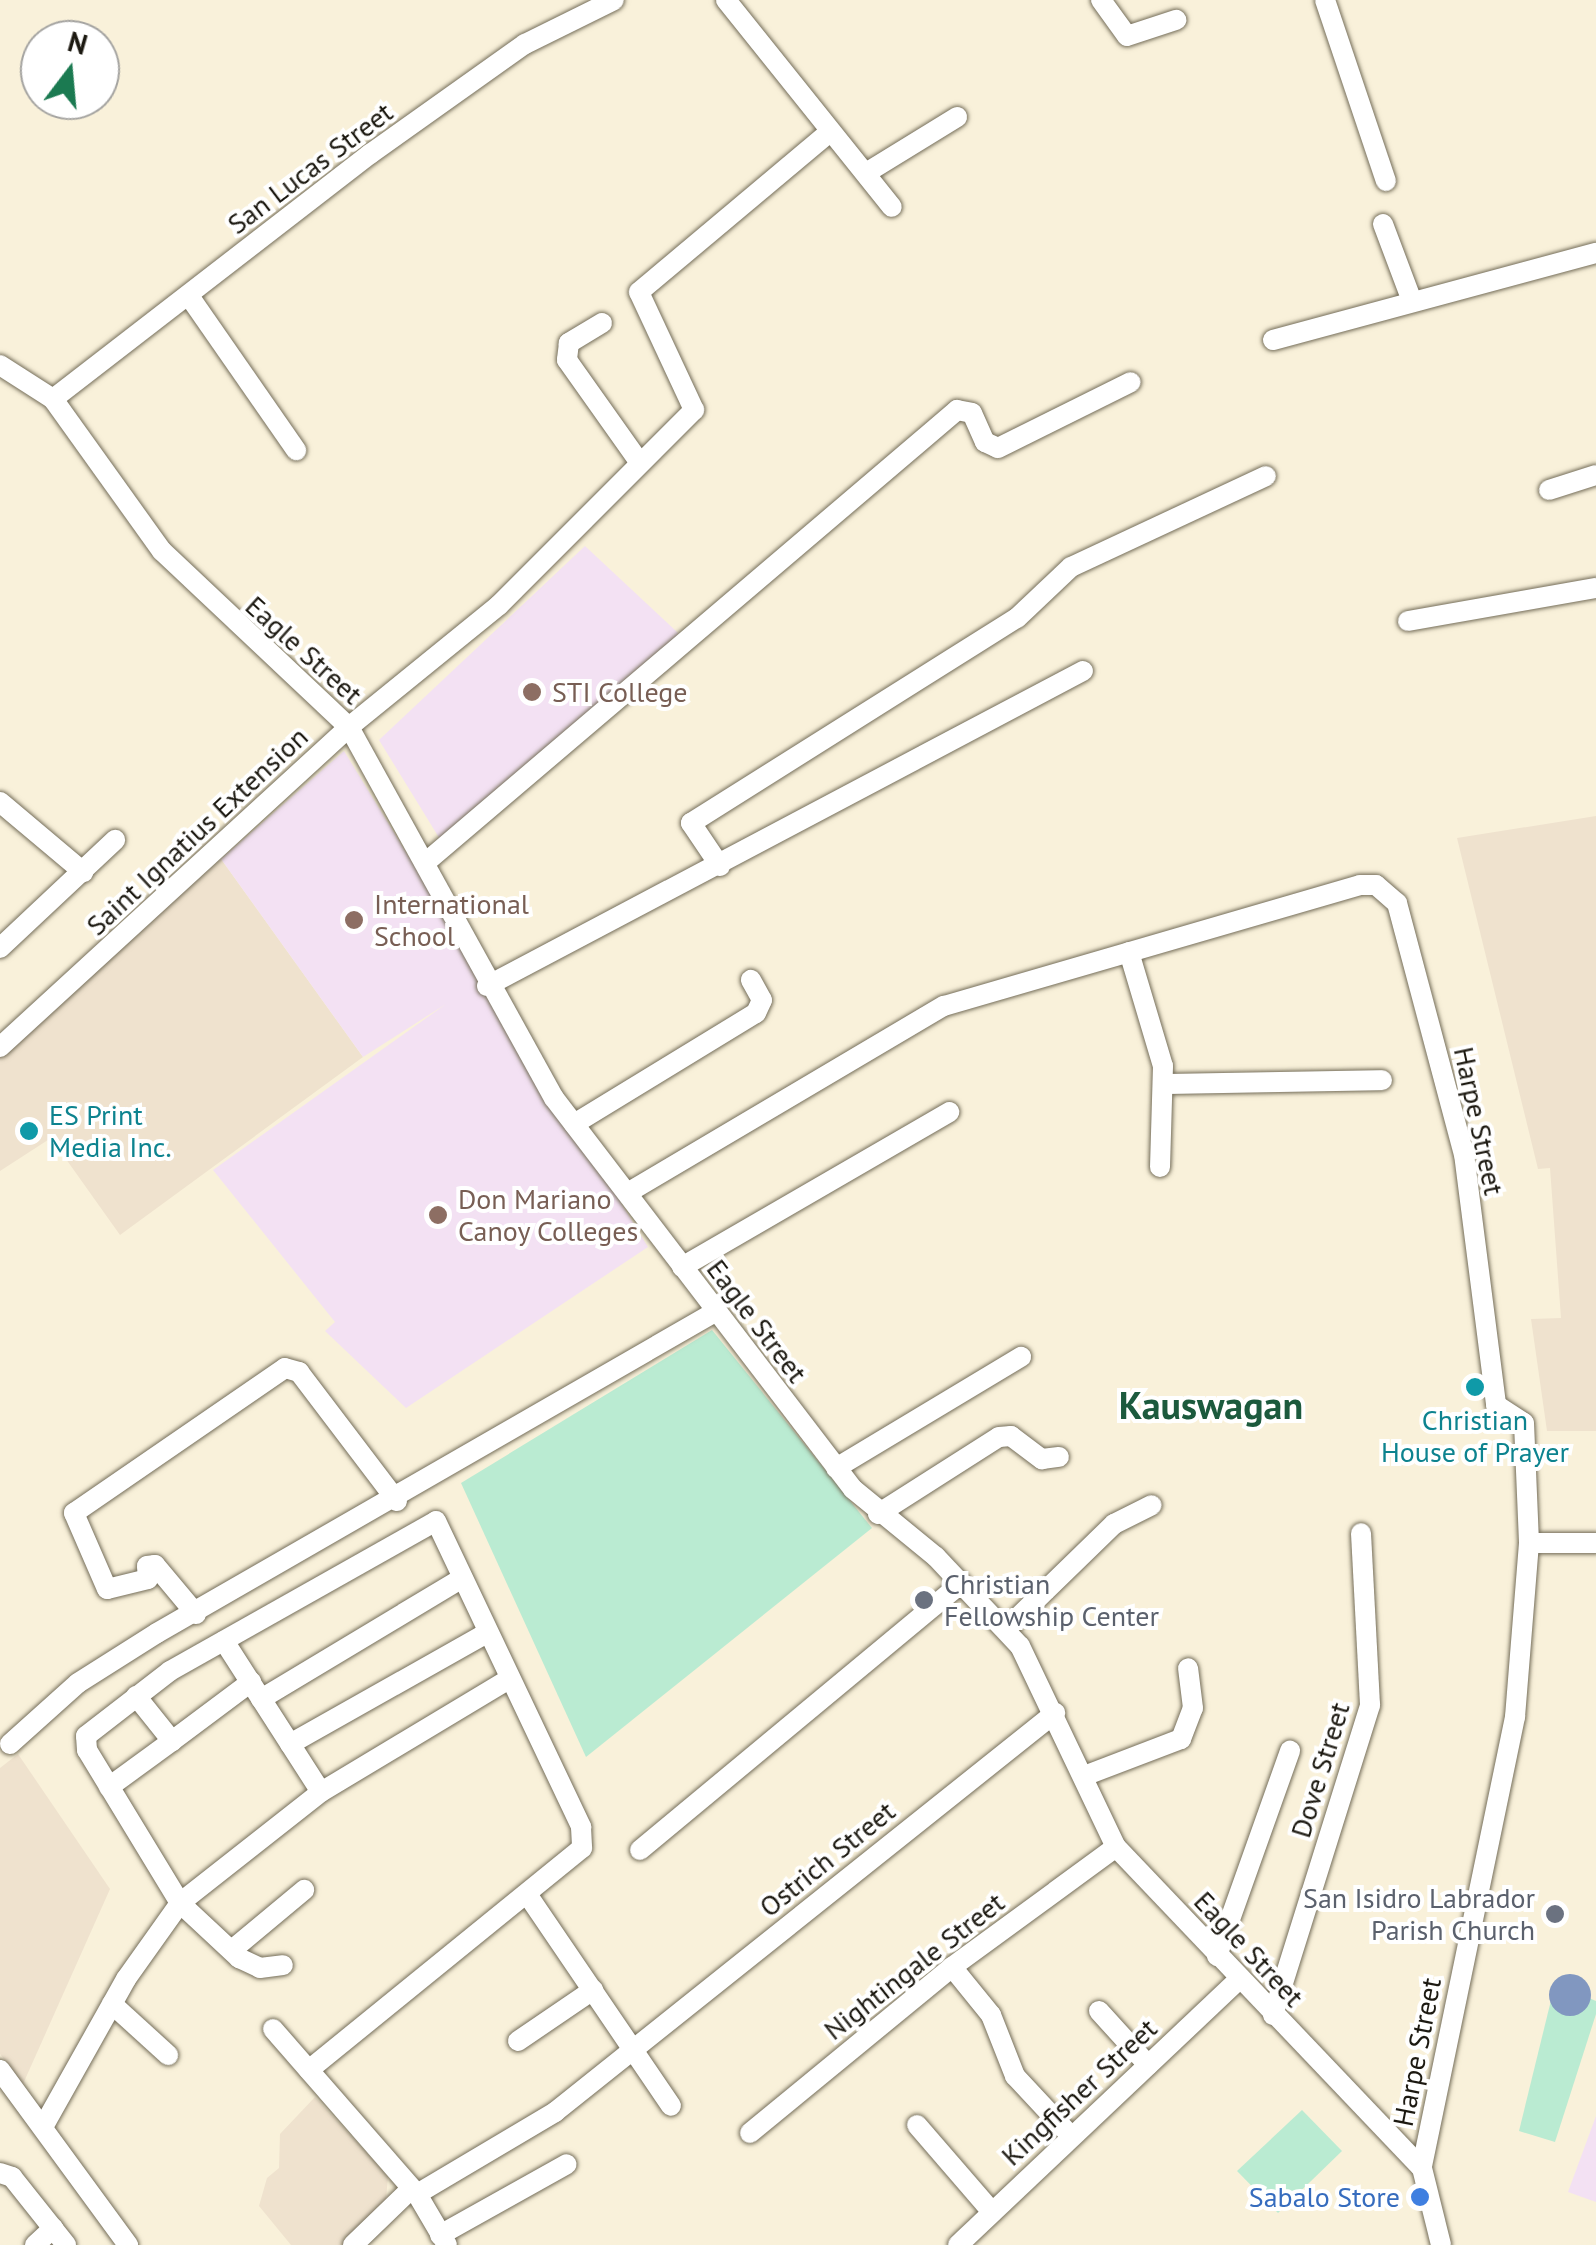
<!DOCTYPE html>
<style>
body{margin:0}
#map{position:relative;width:1596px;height:2245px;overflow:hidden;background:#f9f1da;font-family:"PT Sans",sans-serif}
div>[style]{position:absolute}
.industrial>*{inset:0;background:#efe2ce}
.education>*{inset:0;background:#f3e1f3}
.green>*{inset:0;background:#baebd2}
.water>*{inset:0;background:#8197c0}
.round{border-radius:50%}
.roads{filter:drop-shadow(0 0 2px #746d59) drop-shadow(0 0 2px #746d59)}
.minor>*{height:20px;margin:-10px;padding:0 10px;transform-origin:10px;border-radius:10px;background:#fff}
.dots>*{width:28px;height:28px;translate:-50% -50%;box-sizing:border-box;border:5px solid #fff;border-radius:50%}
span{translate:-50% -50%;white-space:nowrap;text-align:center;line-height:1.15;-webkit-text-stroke:8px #fff;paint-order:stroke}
.street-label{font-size:28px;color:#1c1911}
.education-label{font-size:28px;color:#785e54}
.left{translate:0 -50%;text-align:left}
.culture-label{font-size:28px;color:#0d838f}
.worship-label{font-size:28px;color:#5b616d}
.right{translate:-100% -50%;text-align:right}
.shop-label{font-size:28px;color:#366cbe}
.district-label{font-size:38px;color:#1c5a3d;font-weight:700}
.north{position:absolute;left:20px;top:20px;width:100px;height:100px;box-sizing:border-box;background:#fff;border:2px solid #a4a3a0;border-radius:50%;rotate:16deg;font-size:28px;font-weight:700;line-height:40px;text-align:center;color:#1c1911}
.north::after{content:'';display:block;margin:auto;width:35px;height:45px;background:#1b7a51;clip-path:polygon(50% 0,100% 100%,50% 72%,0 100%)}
</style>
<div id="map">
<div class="industrial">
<i style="clip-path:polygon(1596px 816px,1596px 1431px,1547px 1431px,1531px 1319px,1561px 1318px,1550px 1168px,1538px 1169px,1457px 838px)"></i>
<i style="clip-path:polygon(221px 859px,363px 1057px,120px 1235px,51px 1138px,0 1171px,0 1054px)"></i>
<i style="clip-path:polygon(18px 1754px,110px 1889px,23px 2084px,0 2054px,0 1768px)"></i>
<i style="clip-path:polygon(315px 2097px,388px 2176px,385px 2211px,362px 2245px,291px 2245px,259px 2206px,267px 2178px,279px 2168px,280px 2134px)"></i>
</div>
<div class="education">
<i style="clip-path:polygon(585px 546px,691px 645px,446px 849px,379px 740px)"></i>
<i style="clip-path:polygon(344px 751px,648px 1247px,406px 1408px,325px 1331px,335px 1322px,213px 1170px,446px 1004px,363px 1057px,221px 859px)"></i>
<i style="clip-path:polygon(1596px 2116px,1596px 2202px,1568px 2192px)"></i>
</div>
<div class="green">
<i style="clip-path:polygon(712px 1330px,872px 1528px,586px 1757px,461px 1483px)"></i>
<i style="clip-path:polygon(1555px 1984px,1596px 2001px,1596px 2014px,1555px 2142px,1519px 2131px)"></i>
<i style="clip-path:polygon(1302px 2110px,1342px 2151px,1278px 2213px,1237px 2171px)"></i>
</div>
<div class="water">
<i class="round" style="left:1549px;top:1974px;width:42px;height:42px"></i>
</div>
<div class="roads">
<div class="minor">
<i style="left:726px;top:0;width:265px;rotate:51.3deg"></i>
<i style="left:1101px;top:0;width:44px;rotate:54.2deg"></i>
<i style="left:1127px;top:36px;width:52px;rotate:-18.1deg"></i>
<i style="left:1325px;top:0;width:191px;rotate:71.4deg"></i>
<i style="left:866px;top:173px;width:107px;rotate:-31.6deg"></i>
<i style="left:1383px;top:224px;width:82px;rotate:69.4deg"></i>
<i style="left:189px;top:296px;width:188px;rotate:55.2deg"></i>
<i style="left:602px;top:323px;width:39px;rotate:149deg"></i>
<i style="left:569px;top:343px;width:17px;rotate:97deg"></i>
<i style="left:567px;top:360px;width:126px;rotate:54.7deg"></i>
<i style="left:1273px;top:340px;width:335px;rotate:-15.1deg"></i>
<i style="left:0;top:365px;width:63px;rotate:32.7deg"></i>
<i style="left:53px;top:399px;width:187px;rotate:54.4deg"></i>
<i style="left:162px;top:551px;width:257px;rotate:43.3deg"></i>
<i style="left:349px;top:727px;width:424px;rotate:61.1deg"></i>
<i style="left:554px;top:1098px;width:492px;rotate:52.6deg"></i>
<i style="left:853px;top:1489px;width:107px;rotate:39.3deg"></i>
<i style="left:936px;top:1557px;width:122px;rotate:46.7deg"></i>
<i style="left:1020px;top:1646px;width:223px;rotate:64.5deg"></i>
<i style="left:1116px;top:1847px;width:443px;rotate:46.4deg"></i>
<i style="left:1422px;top:2168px;width:79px;rotate:76.1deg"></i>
<i style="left:53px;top:399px;width:401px;rotate:-37.7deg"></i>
<i style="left:370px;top:154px;width:190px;rotate:-35.4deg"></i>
<i style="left:525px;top:44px;width:99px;rotate:-26.3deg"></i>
<i style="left:1549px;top:490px;width:49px;rotate:-17.7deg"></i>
<i style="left:1408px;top:621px;width:191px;rotate:-10deg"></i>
<i style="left:0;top:802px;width:109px;rotate:40.1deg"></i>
<i style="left:425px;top:863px;width:699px;rotate:-40.41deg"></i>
<i style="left:957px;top:410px;width:15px;rotate:11deg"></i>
<i style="left:972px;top:413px;width:32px;rotate:66deg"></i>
<i style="left:985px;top:442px;width:14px;rotate:25deg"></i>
<i style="left:998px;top:448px;width:148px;rotate:-26.4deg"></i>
<i style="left:720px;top:866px;width:52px;rotate:-124deg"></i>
<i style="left:691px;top:823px;width:385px;rotate:-32.2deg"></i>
<i style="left:1017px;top:618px;width:74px;rotate:-43.4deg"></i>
<i style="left:1071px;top:567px;width:215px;rotate:-25deg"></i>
<i style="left:0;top:948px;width:158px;rotate:-43.2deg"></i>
<i style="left:1129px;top:952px;width:119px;rotate:73.4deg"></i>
<i style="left:1163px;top:1066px;width:101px;rotate:91.7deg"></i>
<i style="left:487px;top:986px;width:674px;rotate:-27.86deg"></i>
<i style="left:0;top:1047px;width:473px;rotate:-42.5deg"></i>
<i style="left:349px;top:727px;width:193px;rotate:-39.1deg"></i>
<i style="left:499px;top:605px;width:276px;rotate:-45deg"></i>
<i style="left:694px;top:410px;width:130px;rotate:-115deg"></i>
<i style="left:639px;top:292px;width:249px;rotate:-40deg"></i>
<i style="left:1163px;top:1084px;width:219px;rotate:-1deg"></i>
<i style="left:574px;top:1124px;width:213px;rotate:-31.4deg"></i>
<i style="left:756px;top:1013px;width:14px;rotate:-65deg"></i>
<i style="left:762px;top:1000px;width:23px;rotate:-119deg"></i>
<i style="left:629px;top:1192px;width:366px;rotate:-30.6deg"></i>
<i style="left:944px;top:1006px;width:433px;rotate:-16.2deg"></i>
<i style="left:1360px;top:885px;width:16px"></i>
<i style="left:1376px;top:885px;width:28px;rotate:41deg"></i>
<i style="left:1397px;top:903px;width:260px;rotate:75.1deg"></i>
<i style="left:1464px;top:1154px;width:253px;rotate:82.7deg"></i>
<i style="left:1496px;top:1405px;width:33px;rotate:33deg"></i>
<i style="left:1524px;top:1423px;width:120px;rotate:87.6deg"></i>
<i style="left:1529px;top:1543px;width:175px;rotate:94.6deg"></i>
<i style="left:1515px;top:1717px;width:460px;rotate:101.7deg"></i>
<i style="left:682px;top:1267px;width:309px;rotate:-30.1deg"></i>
<i style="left:836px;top:1468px;width:216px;rotate:-31deg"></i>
<i style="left:878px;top:1514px;width:143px;rotate:-32.5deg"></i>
<i style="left:999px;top:1437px;width:12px;rotate:-5deg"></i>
<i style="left:1011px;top:1436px;width:39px;rotate:37deg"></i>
<i style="left:1042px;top:1459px;width:17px;rotate:-7deg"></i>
<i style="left:1529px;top:1543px;width:67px"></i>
<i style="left:196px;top:1614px;width:64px;rotate:-129.9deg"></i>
<i style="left:155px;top:1565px;width:8px;rotate:173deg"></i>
<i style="left:147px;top:1566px;width:13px;rotate:86deg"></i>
<i style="left:148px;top:1579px;width:42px;rotate:166.3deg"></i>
<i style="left:107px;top:1589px;width:83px;rotate:-113.5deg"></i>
<i style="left:74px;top:1513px;width:256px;rotate:-34.5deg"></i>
<i style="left:285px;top:1368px;width:15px;rotate:16deg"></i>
<i style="left:299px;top:1372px;width:162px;rotate:52.8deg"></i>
<i style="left:1006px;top:1629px;width:151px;rotate:-44.2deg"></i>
<i style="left:1114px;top:1524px;width:42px;rotate:-26.6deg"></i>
<i style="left:224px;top:1641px;width:179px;rotate:57.3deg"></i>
<i style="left:321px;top:1792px;width:179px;rotate:141.8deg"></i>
<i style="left:180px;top:1903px;width:81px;rotate:43deg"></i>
<i style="left:239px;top:1958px;width:23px;rotate:25deg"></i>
<i style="left:260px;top:1968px;width:23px;rotate:-7deg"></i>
<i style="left:136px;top:1696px;width:58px;rotate:51.3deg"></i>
<i style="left:172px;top:1741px;width:99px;rotate:-36.8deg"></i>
<i style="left:261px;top:1699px;width:235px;rotate:-31deg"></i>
<i style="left:10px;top:1744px;width:91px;rotate:-41.9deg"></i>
<i style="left:78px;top:1683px;width:93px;rotate:-32.3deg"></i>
<i style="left:157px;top:1633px;width:644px;rotate:-29.91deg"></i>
<i style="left:290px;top:1744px;width:226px;rotate:-29.4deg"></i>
<i style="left:1084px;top:1776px;width:104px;rotate:-20.9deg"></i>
<i style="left:1181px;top:1739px;width:33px;rotate:-69deg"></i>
<i style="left:1193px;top:1708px;width:40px;rotate:-97.1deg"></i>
<i style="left:109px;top:1787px;width:78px;rotate:-36.1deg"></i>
<i style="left:321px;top:1792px;width:219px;rotate:-31deg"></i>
<i style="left:640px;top:1850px;width:418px;rotate:-39.7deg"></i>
<i style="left:527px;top:1894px;width:256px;rotate:55.8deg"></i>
<i style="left:232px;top:1950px;width:94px;rotate:-39.8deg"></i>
<i style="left:1217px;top:1956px;width:218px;rotate:-70.4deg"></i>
<i style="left:952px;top:1967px;width:62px;rotate:50.9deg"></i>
<i style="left:991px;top:2015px;width:66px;rotate:68.5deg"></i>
<i style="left:1015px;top:2076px;width:82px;rotate:47deg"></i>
<i style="left:112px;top:2004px;width:76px;rotate:42.3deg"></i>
<i style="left:1099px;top:2011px;width:73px;rotate:47.8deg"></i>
<i style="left:1273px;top:2015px;width:325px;rotate:-72.6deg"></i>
<i style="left:1370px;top:1705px;width:172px;rotate:-93deg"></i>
<i style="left:273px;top:2029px;width:219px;rotate:48.9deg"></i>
<i style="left:417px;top:2194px;width:59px;rotate:59.5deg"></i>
<i style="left:518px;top:2041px;width:91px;rotate:-34.2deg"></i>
<i style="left:0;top:2070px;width:217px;rotate:53.8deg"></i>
<i style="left:917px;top:2125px;width:115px;rotate:49.2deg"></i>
<i style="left:43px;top:2127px;width:170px;rotate:-60.7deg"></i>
<i style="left:126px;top:1979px;width:93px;rotate:-54.6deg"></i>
<i style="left:180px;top:1903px;width:179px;rotate:-121.3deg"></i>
<i style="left:87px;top:1750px;width:14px;rotate:-94deg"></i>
<i style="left:86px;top:1736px;width:106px;rotate:-37.7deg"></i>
<i style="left:170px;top:1671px;width:305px;rotate:-29.4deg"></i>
<i style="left:436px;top:1521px;width:339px;rotate:64.6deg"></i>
<i style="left:581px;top:1827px;width:21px;rotate:87deg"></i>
<i style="left:582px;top:1848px;width:352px;rotate:140.9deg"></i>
<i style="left:750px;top:2133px;width:261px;rotate:-39.4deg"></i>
<i style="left:952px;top:1967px;width:203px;rotate:-36.2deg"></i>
<i style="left:0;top:2173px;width:13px;rotate:18deg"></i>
<i style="left:12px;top:2177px;width:87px;rotate:51.5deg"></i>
<i style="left:417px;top:2194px;width:161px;rotate:-30.7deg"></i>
<i style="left:555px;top:2112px;width:640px;rotate:-38.59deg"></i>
<i style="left:440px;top:2235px;width:145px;rotate:-29.2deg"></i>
<i style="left:35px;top:2245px;width:25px;rotate:-43deg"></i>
<i style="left:353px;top:2245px;width:81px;rotate:-44deg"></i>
<i style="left:958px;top:2245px;width:387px;rotate:-43.4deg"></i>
</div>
</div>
<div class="dots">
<i style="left:532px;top:692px;background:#8d6e63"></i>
<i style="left:354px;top:920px;background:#8d6e63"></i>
<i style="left:29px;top:1131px;background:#0f9aa8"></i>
<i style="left:438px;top:1215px;background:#8d6e63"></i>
<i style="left:1475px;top:1387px;background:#0f9aa8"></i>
<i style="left:924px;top:1600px;background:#6b7280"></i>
<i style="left:1555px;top:1914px;background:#6b7280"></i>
<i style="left:1420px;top:2197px;background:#3f7fe0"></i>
</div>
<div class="street-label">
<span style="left:310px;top:168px;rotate:-37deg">San Lucas Street</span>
<span style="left:304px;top:650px;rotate:42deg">Eagle Street</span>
<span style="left:197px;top:831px;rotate:-43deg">Saint Ignatius Extension</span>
<span style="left:1479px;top:1121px;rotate:78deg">Harpe Street</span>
<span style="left:757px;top:1321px;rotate:53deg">Eagle Street</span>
<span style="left:1320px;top:1770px;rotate:-73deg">Dove Street</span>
<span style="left:827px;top:1859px;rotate:-39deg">Ostrich Street</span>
<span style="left:1249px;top:1949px;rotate:47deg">Eagle Street</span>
<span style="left:914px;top:1966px;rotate:-38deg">Nightingale Street</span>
<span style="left:1417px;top:2052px;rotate:-79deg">Harpe Street</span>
<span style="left:1079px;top:2092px;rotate:-43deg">Kingfisher Street</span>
</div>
<div class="education-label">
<span class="left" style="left:552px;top:692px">STI College</span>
<span class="left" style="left:374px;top:920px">International<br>School</span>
<span class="left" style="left:458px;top:1215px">Don Mariano<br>Canoy Colleges</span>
</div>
<div class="culture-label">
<span class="left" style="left:49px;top:1131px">ES Print<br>Media Inc.</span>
<span style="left:1475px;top:1436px">Christian<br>House of Prayer</span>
</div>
<div class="worship-label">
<span class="left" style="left:944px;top:1600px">Christian<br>Fellowship Center</span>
<span class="right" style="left:1535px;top:1914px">San Isidro Labrador<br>Parish Church</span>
</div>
<div class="shop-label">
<span class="right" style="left:1400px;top:2197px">Sabalo Store</span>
</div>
<div class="district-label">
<span style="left:1211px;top:1405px">Kauswagan</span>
</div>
<div class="north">N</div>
</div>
